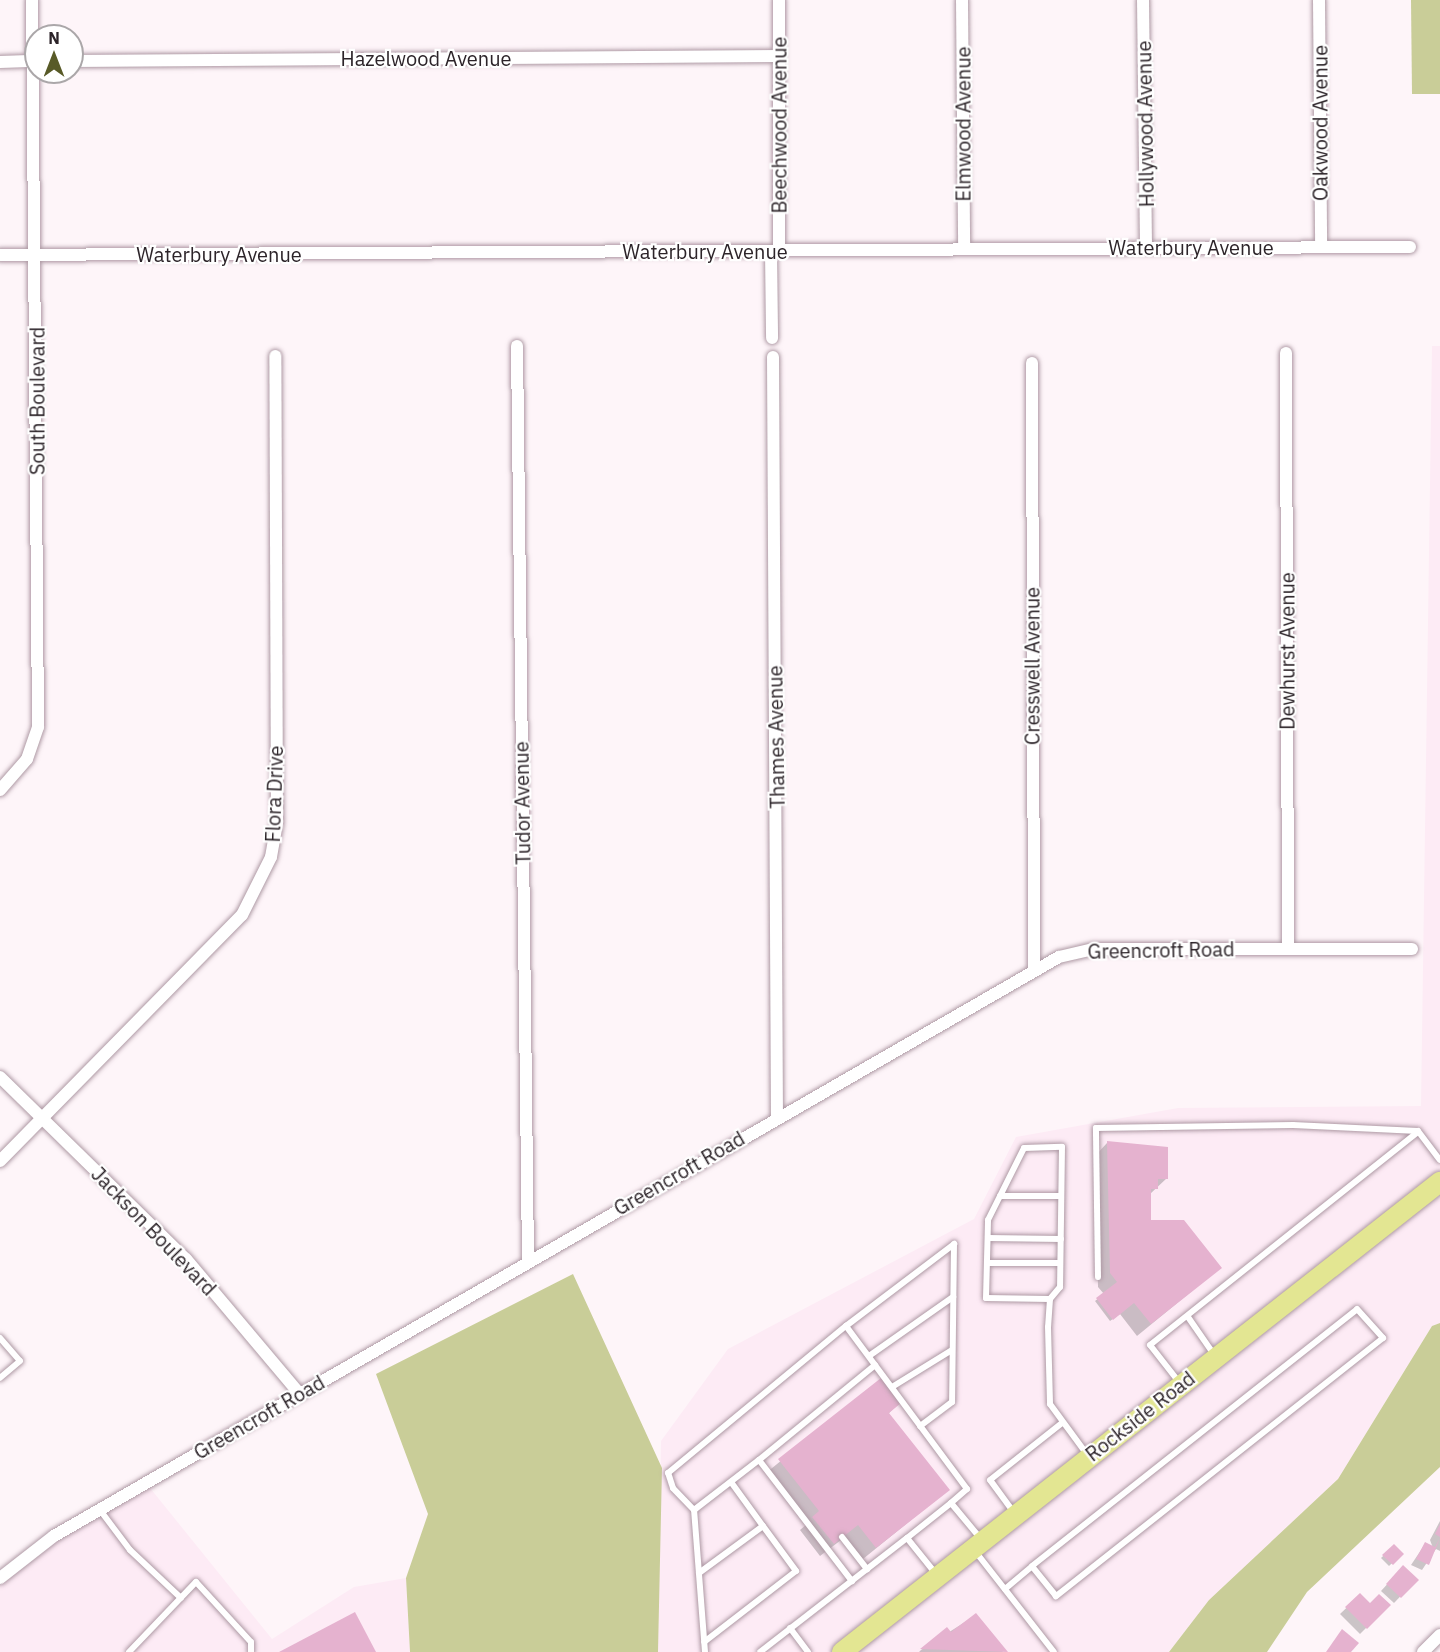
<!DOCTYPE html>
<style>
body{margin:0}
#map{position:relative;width:1440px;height:1652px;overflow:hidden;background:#fef5f9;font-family:"IBM Plex Sans",sans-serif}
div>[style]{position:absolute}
.built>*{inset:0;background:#fdebf5}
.green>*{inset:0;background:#c9cd98}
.shadow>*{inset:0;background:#0003}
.building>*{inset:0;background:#e5b2cf}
.roads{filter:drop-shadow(0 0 2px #ae99a4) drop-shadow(0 0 2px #ae99a4)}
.service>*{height:6px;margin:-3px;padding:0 3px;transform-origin:3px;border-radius:3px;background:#fff}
.minor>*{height:12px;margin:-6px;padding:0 6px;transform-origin:6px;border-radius:6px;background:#fff}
.primary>*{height:20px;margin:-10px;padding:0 10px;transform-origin:10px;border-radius:10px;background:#e3e692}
span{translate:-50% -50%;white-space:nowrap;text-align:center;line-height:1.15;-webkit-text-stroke:4.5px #fff;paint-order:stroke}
.street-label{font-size:20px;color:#2c2429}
.north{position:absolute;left:24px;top:24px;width:60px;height:60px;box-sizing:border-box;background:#fff;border:2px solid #aba7a9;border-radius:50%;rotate:0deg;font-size:16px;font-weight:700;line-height:24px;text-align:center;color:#2c2429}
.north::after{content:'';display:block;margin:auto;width:21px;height:27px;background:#585a27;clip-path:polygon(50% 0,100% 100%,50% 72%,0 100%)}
</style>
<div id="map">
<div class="built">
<i style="clip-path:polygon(1432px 346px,1440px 346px,1440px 1323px,1432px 1326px,1338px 1479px,1209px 1600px,1169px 1652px,658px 1652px,661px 1441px,728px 1349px,974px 1219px,1016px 1137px,1178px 1108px,1421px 1106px)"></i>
<i style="clip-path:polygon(146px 1483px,272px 1639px,354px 1587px,406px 1578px,410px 1652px,0 1652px,0 1578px)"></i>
</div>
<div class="green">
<i style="clip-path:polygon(1411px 0,1440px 0,1440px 94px,1412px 94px)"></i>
<i style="clip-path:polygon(573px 1274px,662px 1468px,658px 1652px,410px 1652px,406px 1578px,428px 1514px,376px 1374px)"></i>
<i style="clip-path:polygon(1440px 1323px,1440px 1467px,1307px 1592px,1267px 1652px,1169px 1652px,1209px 1600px,1338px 1479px,1432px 1326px)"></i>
</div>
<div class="shadow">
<i style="clip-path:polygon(1107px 1143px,1167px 1178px,1149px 1195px,1149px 1221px,1220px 1268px,1137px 1336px,1120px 1314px,1110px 1321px,1095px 1301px,1104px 1294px,1098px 1287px,1095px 1156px)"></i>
<i style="clip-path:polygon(880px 1380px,899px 1403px,888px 1414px,948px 1490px,863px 1559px,845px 1537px,820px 1556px,800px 1530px,807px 1524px,766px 1473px)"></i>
<i style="clip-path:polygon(1440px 1521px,1440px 1551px,1436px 1549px,1422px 1570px,1411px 1565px,1425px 1544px,1433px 1548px,1430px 1540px)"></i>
<i style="clip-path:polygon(1394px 1546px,1402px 1554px,1389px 1566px,1381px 1558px)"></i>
<i style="clip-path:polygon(1403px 1567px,1416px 1580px,1394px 1603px,1381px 1591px)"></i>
<i style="clip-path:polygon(1360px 1595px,1370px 1605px,1389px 1605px,1360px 1634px,1340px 1614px)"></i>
<i style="clip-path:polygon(976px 1615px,1003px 1652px,919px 1652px,921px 1650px)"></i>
</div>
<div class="building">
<i style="clip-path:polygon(1107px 1141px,1168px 1147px,1168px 1179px,1158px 1179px,1158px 1189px,1151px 1189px,1151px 1220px,1184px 1220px,1222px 1268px,1151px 1324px,1134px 1303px,1113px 1320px,1096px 1298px,1117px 1282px,1110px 1273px)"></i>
<i style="clip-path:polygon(881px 1378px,901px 1403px,889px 1413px,950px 1490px,876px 1548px,858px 1525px,834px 1544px,812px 1517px,819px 1511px,778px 1459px)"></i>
<i style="clip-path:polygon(1440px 1524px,1440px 1537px,1435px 1534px)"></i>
<i style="clip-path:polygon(1440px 1538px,1429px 1565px,1416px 1559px,1425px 1542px,1435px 1547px)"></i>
<i style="clip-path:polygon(1394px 1544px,1404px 1554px,1393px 1565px,1382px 1555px)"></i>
<i style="clip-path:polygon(1403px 1565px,1419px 1580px,1401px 1598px,1386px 1584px)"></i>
<i style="clip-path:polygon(1360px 1593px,1370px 1603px,1379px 1594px,1391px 1605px,1367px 1629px,1345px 1607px)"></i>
<i style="clip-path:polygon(355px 1612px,376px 1652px,279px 1652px)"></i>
<i style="clip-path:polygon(976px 1613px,1008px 1652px,920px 1649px,947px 1627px,951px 1632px)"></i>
<i style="clip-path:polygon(1342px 1629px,1359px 1643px,1351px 1652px,1326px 1652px)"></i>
</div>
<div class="roads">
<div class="service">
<i style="left:1000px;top:1196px;width:61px"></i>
<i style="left:988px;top:1238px;width:73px;rotate:0.8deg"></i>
<i style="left:987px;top:1263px;width:73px"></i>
<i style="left:1098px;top:1277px;width:149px;rotate:-90.8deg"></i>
<i style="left:1096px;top:1128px;width:197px;rotate:-0.9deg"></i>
<i style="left:1293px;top:1125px;width:125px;rotate:2.7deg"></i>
<i style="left:1418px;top:1131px;width:36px;rotate:53deg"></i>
<i style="left:1050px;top:1299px;width:64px;rotate:-179.1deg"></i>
<i style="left:986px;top:1298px;width:78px;rotate:-88.5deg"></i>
<i style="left:988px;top:1220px;width:80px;rotate:-63.4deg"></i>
<i style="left:1024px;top:1148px;width:38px;rotate:-2deg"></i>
<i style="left:1062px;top:1147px;width:140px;rotate:90.8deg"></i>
<i style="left:1060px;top:1287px;width:16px;rotate:130deg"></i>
<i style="left:1050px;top:1299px;width:28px;rotate:94deg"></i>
<i style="left:1048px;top:1327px;width:77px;rotate:88.5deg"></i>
<i style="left:1050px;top:1404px;width:66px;rotate:53.7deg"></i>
<i style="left:1188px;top:1317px;width:47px;rotate:55.3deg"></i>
<i style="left:846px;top:1326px;width:136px;rotate:-37.2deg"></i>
<i style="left:954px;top:1244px;width:158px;rotate:90.7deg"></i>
<i style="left:952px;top:1402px;width:40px;rotate:143deg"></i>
<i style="left:0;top:1338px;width:30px;rotate:49deg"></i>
<i style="left:20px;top:1361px;width:26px;rotate:140deg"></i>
<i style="left:869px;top:1356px;width:103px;rotate:-35.1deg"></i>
<i style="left:1179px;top:1382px;width:47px;rotate:-128.1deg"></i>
<i style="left:1150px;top:1345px;width:342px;rotate:-38.5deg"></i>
<i style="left:892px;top:1387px;width:70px;rotate:-31.7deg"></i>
<i style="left:759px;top:1460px;width:150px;rotate:-39.3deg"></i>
<i style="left:731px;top:1482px;width:54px;rotate:54deg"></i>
<i style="left:100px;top:1510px;width:50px;rotate:53.1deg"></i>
<i style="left:130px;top:1550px;width:70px;rotate:43.3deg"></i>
<i style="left:694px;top:1510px;width:82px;rotate:-37.6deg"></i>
<i style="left:759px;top:1460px;width:153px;rotate:52.5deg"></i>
<i style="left:1015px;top:1514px;width:42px;rotate:-126.3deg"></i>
<i style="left:990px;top:1480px;width:92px;rotate:-38.4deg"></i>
<i style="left:842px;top:1537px;width:41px;rotate:52deg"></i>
<i style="left:975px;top:1551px;width:128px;rotate:52deg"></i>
<i style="left:699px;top:1573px;width:79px;rotate:-36.3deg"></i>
<i style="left:763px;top:1526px;width:56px;rotate:53.7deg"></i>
<i style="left:796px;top:1571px;width:116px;rotate:142.3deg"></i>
<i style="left:936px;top:1574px;width:46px;rotate:-128.9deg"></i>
<i style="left:907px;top:1538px;width:56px;rotate:-38.5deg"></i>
<i style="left:951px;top:1503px;width:47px;rotate:50.2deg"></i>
<i style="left:1005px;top:1589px;width:35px;rotate:-40deg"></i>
<i style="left:1032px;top:1566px;width:414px;rotate:-38.3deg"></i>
<i style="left:1357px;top:1309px;width:39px;rotate:48deg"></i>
<i style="left:1383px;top:1338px;width:417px;rotate:141.7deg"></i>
<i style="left:1056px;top:1596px;width:38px;rotate:-129deg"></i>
<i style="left:790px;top:1628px;width:30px;rotate:53deg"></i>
<i style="left:129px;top:1652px;width:97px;rotate:-46.3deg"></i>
<i style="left:196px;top:1582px;width:81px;rotate:47.5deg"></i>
<i style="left:251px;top:1642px;width:10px;rotate:90deg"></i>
<i style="left:705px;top:1652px;width:142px;rotate:-94.4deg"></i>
<i style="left:694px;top:1510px;width:30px;rotate:-134deg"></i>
<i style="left:673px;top:1488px;width:16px;rotate:-108deg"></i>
<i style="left:668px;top:1473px;width:231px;rotate:-39.6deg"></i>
<i style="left:846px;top:1326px;width:203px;rotate:53.4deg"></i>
<i style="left:967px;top:1489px;width:21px;rotate:139deg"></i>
<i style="left:760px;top:1652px;width:186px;rotate:-37.8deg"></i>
</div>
<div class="minor">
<i style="left:962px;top:0;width:249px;rotate:89.5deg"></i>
<i style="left:1143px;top:0;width:248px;rotate:89.3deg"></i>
<i style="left:1319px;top:0;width:246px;rotate:89.5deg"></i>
<i style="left:72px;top:61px;width:707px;rotate:-0.41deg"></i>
<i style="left:0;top:62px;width:36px;rotate:-2deg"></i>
<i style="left:779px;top:250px;width:250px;rotate:-90deg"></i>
<i style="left:771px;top:251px;width:87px;rotate:89.3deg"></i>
<i style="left:0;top:255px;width:1410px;rotate:-0.33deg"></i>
<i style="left:517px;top:346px;width:915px;rotate:89.31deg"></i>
<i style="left:1286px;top:353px;width:596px;rotate:89.81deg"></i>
<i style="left:773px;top:357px;width:760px;rotate:89.7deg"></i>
<i style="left:1032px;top:363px;width:607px;rotate:89.81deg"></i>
<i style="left:0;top:790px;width:41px;rotate:-48.9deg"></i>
<i style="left:27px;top:759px;width:34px;rotate:-71deg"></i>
<i style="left:38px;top:727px;width:727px;rotate:-90.47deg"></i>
<i style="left:0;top:1077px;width:260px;rotate:44.4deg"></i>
<i style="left:186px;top:1259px;width:175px;rotate:49.9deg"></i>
<i style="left:0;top:1161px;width:345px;rotate:-45.5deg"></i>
<i style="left:242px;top:915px;width:65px;rotate:-63.4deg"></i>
<i style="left:271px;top:857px;width:36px;rotate:-80deg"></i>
<i style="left:277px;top:822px;width:466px;rotate:-90.2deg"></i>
<i style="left:0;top:1578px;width:68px;rotate:-37.9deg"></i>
<i style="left:54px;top:1536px;width:1160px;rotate:-29.95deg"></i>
<i style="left:1059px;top:957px;width:37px;rotate:-13deg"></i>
<i style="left:1095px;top:949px;width:317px"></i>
<i style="left:1423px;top:1652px;width:24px;rotate:-45deg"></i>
</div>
<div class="primary">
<i style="left:842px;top:1652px;width:761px;rotate:-38.17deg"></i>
</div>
</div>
<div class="street-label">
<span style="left:426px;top:58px">Hazelwood Avenue</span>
<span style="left:1320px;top:123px;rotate:-90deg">Oakwood Avenue</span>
<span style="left:963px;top:124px;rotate:-90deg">Elmwood Avenue</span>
<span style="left:1145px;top:124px;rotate:-91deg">Hollywood Avenue</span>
<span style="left:779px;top:125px;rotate:-90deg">Beechwood Avenue</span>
<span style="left:1191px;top:247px">Waterbury Avenue</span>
<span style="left:705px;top:251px">Waterbury Avenue</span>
<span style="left:219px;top:254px">Waterbury Avenue</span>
<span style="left:37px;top:401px;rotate:-90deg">South Boulevard</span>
<span style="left:1287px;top:651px;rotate:-90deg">Dewhurst Avenue</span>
<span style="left:1032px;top:666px;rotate:-90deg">Cresswell Avenue</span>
<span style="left:776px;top:737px;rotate:-91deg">Thames Avenue</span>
<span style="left:274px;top:794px;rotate:-88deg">Flora Drive</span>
<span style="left:522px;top:803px;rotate:-91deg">Tudor Avenue</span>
<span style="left:1161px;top:950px;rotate:-1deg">Greencroft Road</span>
<span style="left:679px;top:1173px;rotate:-30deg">Greencroft Road</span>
<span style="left:154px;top:1231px;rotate:46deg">Jackson Boulevard</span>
<span style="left:1140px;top:1416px;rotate:-38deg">Rockside Road</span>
<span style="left:259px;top:1417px;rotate:-30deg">Greencroft Road</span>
</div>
<div class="north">N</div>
</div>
